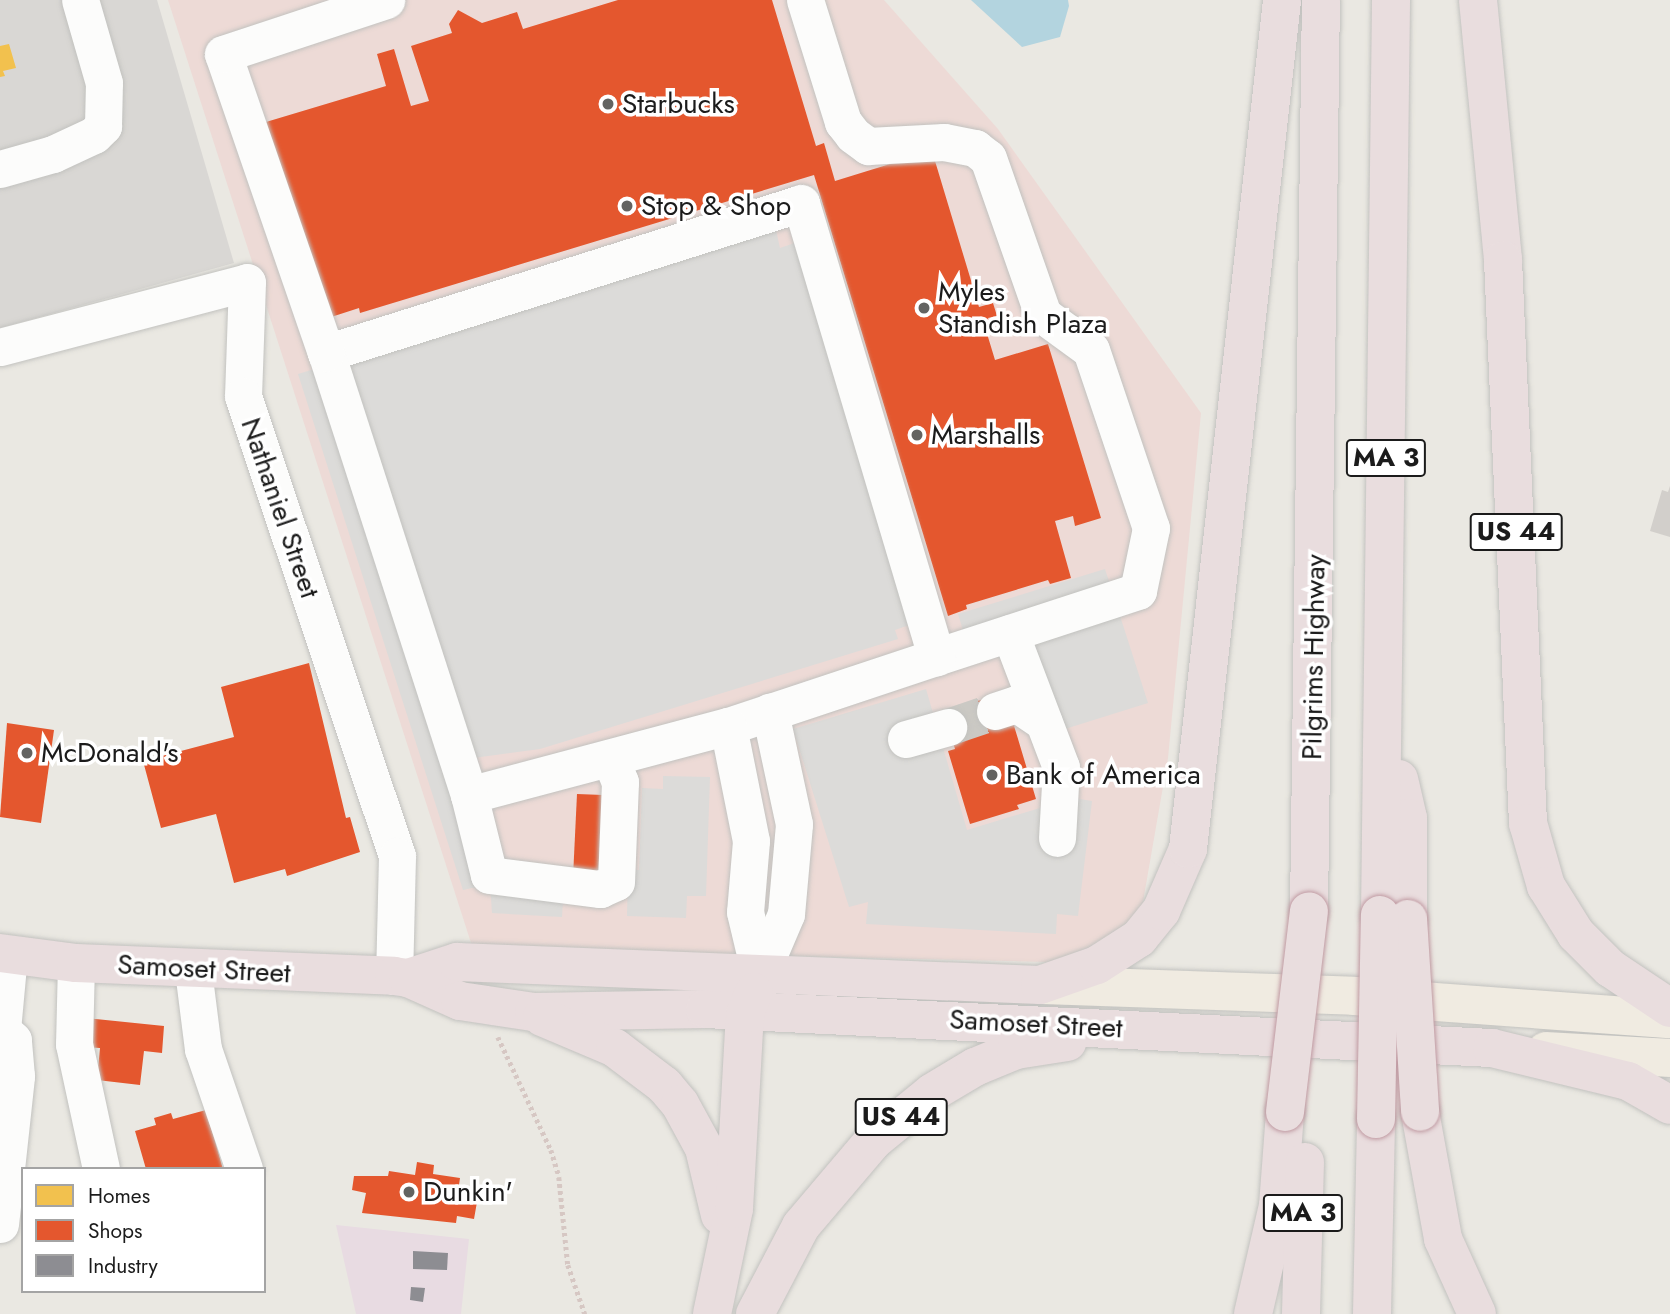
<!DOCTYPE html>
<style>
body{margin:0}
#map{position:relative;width:1670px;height:1314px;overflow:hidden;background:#eae8e2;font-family:Jost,sans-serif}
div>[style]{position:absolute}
.residential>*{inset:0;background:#d9d7d4}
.commercial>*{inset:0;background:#eddad6}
.industrial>*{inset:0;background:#e8dbe2}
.parking>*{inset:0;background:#dcdbd9}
.water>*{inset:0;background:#b3d4df}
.homes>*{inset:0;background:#f2c14e}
.shops>*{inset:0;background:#e4572e}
.industry>*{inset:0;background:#8d8d92}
.building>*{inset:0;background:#d2cfcb}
.minor-tunnel>*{height:37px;margin-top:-18.5px;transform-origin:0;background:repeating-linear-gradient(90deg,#cbc9c4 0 37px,transparent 0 55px)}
.path>*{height:4.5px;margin-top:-2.25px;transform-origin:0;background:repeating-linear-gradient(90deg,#d6c7c3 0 3.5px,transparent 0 7px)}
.roads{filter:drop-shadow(0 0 2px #c2c2bf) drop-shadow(0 0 2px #c2c2bf)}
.minor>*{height:37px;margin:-18.5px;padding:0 18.5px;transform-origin:18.5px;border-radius:18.5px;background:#fcfcfb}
.major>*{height:38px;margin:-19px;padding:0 19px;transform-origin:19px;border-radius:19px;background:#f0ebe1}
.highway>*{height:38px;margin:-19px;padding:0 19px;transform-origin:19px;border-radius:19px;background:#e9ddde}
.bridges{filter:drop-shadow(0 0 2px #c09aa2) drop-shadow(0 0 2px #c09aa2)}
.highway-bridge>*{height:38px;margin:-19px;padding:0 19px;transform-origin:19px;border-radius:19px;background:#e9ddde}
.dots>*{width:19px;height:19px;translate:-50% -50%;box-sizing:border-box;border:4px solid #fff;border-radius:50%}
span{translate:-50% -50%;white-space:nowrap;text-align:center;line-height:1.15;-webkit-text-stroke:7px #fff;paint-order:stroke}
.shield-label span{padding:2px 5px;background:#fff;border:2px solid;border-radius:5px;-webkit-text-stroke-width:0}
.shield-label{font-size:26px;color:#1b1b1b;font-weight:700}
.poi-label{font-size:28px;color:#1b1b1b}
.left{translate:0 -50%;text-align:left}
.street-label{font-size:28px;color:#1b1b1b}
.legend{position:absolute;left:21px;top:1167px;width:245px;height:126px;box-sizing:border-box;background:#fff;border:2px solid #a4a4a4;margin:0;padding:9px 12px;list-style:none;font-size:21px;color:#1b1b1b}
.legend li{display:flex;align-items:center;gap:14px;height:35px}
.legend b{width:35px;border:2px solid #a4a4a4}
</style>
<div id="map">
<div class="residential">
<i style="clip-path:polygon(0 0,157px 0,234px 263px,0 328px)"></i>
</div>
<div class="commercial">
<i style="clip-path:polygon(168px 0,884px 0,998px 129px,1201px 413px,1168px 758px,1140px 919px,1100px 948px,1047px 962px,473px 949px)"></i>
</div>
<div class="industrial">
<i style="clip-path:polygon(336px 1225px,469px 1239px,461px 1314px,356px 1314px)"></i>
</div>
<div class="parking">
<i style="clip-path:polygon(776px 230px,780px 248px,809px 238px,923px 620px,895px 630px,898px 639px,540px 749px,466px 759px,494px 865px,564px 882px,562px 917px,492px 913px,490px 884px,463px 890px,298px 374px)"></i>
<i style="clip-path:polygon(1105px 569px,1148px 703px,1049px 734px,1022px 646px,972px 660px,958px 614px)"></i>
<i style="clip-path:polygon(926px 689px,967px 830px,1073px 798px,1092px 801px,1078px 916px,1057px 914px,1056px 934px,866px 924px,868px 902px,849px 907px,793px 729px)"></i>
<i style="clip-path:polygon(663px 776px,710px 777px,706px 896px,687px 896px,686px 918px,627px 916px,628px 870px,639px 870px,642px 788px,663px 789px)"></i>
</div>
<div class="water">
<i style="clip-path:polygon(971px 0,1068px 0,1069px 6px,1060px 37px,1022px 47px)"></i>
</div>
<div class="homes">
<i style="clip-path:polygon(9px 44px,16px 68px,3px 71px,5px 76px,0 77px,0 46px)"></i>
</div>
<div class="shops">
<i style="clip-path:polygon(618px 0,772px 0,816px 146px,824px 143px,835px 181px,932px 151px,979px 307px,993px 303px,997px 316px,988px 318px,990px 325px,985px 327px,995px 360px,1048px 344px,1101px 518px,1075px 526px,1073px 516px,1055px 521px,1071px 578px,1050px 584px,1048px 580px,966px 605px,967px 609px,948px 616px,814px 175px,360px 313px,359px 308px,325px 319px,266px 122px,386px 86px,377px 54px,394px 49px,411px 106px,429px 101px,411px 46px,452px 33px,449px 24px,458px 10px,482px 23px,517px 12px,523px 29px)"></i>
<i style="clip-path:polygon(309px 663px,346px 818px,350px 817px,360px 852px,287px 876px,285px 869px,234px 883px,216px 814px,161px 828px,143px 761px,234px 737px,221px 687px)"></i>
<i style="clip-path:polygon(991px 697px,1012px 719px,1036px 799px,1017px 805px,1019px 809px,970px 824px,948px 751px,955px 749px,943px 711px)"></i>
<i style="clip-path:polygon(7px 723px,54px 730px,41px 823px,0 817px)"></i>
<i style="clip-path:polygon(577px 794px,603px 795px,598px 878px,573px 877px)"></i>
<i style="clip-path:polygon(86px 1018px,164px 1026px,162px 1053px,144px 1051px,140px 1085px,97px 1080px,100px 1048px,83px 1047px)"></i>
<i style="clip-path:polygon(206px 1110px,223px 1169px,146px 1169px,135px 1131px,156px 1125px,154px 1118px,171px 1113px,173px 1119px)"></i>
<i style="clip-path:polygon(417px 1162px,434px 1165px,433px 1174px,460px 1178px,457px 1199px,477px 1202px,474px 1219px,457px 1216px,456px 1223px,362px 1213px,366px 1193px,352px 1190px,354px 1176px,388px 1176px,389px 1171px,415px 1175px)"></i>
</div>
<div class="industry">
<i style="clip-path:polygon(413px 1251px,448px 1253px,447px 1270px,413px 1269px)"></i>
<i style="clip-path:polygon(411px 1287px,425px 1288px,423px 1302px,410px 1300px)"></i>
</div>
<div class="building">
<i style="clip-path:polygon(1670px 486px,1670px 537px,1650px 531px,1662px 490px,1668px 492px)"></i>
</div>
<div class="minor-tunnel">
<i style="left:948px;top:727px;width:50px;rotate:-18.8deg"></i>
</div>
<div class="path">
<i style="left:498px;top:1037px;width:125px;rotate:64.9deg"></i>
<i style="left:551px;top:1150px;width:28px;rotate:73deg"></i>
<i style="left:559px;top:1177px;width:88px;rotate:84.2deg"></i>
<i style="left:568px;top:1265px;width:52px;rotate:70.9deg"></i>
</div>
<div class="roads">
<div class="minor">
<i style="left:805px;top:0;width:128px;rotate:72.7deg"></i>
<i style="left:843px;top:122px;width:16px;rotate:52deg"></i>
<i style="left:853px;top:135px;width:19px;rotate:36deg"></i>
<i style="left:868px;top:146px;width:76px;rotate:-3deg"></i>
<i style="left:944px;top:142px;width:32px;rotate:11deg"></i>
<i style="left:975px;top:148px;width:16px;rotate:38deg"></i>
<i style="left:988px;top:158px;width:166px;rotate:70.7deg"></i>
<i style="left:1043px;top:315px;width:59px;rotate:36.1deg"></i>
<i style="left:1091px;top:350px;width:188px;rotate:71.4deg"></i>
<i style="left:1151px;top:528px;width:64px;rotate:101.7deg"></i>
<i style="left:1138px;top:591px;width:213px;rotate:161.9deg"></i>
<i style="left:0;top:169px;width:55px;rotate:-15.8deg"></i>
<i style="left:53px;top:154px;width:45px;rotate:-24.9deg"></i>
<i style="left:94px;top:135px;width:13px;rotate:-45deg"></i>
<i style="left:103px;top:126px;width:43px;rotate:-88.7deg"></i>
<i style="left:104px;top:83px;width:86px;rotate:-106.1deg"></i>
<i style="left:0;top:347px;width:255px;rotate:-14.7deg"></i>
<i style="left:247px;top:282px;width:114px;rotate:92deg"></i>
<i style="left:243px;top:396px;width:485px;rotate:71.5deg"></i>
<i style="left:397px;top:856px;width:120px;rotate:91.4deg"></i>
<i style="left:326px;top:353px;width:498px;rotate:-17.5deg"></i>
<i style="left:801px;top:203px;width:474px;rotate:73.4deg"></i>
<i style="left:936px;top:657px;width:219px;rotate:161.6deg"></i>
<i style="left:728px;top:726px;width:268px;rotate:165.1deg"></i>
<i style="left:469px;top:795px;width:465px;rotate:-107.9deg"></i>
<i style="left:326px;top:353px;width:316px;rotate:-109deg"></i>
<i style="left:223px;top:54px;width:172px;rotate:-18.3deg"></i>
<i style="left:1010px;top:633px;width:143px;rotate:69.2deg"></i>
<i style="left:1061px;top:767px;width:71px;rotate:93.2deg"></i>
<i style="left:995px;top:711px;width:23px;rotate:-18deg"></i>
<i style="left:1017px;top:704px;width:32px;rotate:34deg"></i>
<i style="left:728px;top:726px;width:117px;rotate:78.7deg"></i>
<i style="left:751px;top:841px;width:71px;rotate:94.8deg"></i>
<i style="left:745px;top:912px;width:65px;rotate:76.6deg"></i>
<i style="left:760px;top:975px;width:66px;rotate:-66.9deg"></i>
<i style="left:786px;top:914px;width:90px;rotate:-84.9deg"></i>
<i style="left:794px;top:824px;width:115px;rotate:-102.1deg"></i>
<i style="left:906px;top:739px;width:44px;rotate:-15.9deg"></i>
<i style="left:469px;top:795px;width:82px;rotate:76deg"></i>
<i style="left:489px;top:875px;width:112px;rotate:7.2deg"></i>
<i style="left:600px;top:889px;width:17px;rotate:-24deg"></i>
<i style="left:616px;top:882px;width:100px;rotate:-87.7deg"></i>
<i style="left:620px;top:782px;width:26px;rotate:-113deg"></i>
<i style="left:76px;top:963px;width:81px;rotate:91.4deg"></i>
<i style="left:74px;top:1044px;width:128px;rotate:77.8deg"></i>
<i style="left:193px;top:970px;width:80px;rotate:82.8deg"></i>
<i style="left:203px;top:1049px;width:127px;rotate:71.1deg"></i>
<i style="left:0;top:1224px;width:149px;rotate:-83.8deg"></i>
<i style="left:16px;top:1076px;width:36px;rotate:-95deg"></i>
<i style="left:13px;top:1040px;width:15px;rotate:-138deg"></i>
<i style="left:2px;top:1030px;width:76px;rotate:-84.7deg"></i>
</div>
<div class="major">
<i style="left:1043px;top:985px;width:311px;rotate:2deg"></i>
<i style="left:1354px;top:996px;width:317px;rotate:4.2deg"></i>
<i style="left:1546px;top:1051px;width:124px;rotate:3.2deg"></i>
</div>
<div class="highway">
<i style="left:1478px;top:0;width:261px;rotate:84.5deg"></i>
<i style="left:1503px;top:260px;width:564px;rotate:87.46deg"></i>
<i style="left:1528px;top:823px;width:66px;rotate:74.1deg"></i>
<i style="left:1546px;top:886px;width:57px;rotate:58deg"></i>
<i style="left:1576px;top:934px;width:48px;rotate:45deg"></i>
<i style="left:1610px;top:968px;width:72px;rotate:33.7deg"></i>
<i style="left:1399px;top:779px;width:40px;rotate:77deg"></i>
<i style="left:1408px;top:818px;width:101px;rotate:90deg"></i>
<i style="left:1309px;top:911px;width:911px;rotate:-89.25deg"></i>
<i style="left:1380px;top:915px;width:915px;rotate:-89.31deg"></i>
<i style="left:0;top:953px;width:77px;rotate:7.5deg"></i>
<i style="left:76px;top:963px;width:318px;rotate:2.3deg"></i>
<i style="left:394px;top:976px;width:14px;rotate:8deg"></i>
<i style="left:408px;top:978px;width:57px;rotate:23.9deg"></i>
<i style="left:460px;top:1001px;width:75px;rotate:8.5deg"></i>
<i style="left:534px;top:1012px;width:171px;rotate:-1deg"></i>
<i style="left:705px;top:1009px;width:788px;rotate:2.84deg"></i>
<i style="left:1492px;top:1048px;width:140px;rotate:13.6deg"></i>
<i style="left:1628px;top:1081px;width:48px;rotate:29.7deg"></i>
<i style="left:408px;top:978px;width:52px;rotate:-18.1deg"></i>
<i style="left:457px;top:962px;width:583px;rotate:2.26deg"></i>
<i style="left:1040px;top:985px;width:60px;rotate:-19.3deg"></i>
<i style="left:1097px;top:965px;width:50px;rotate:-32.7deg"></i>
<i style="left:1139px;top:938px;width:35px;rotate:-51deg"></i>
<i style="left:1161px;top:911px;width:68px;rotate:-66.5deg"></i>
<i style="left:1188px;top:849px;width:854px;rotate:-83.68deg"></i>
<i style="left:542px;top:1017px;width:79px;rotate:23deg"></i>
<i style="left:615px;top:1048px;width:61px;rotate:37.1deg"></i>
<i style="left:664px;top:1085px;width:25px;rotate:50deg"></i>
<i style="left:680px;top:1104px;width:50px;rotate:61.4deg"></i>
<i style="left:704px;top:1148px;width:69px;rotate:76.6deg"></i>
<i style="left:1420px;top:1112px;width:129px;rotate:79.7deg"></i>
<i style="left:1443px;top:1239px;width:82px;rotate:65.6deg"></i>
<i style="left:712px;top:1314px;width:107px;rotate:-78.2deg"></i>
<i style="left:734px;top:1209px;width:195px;rotate:-86.8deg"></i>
<i style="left:745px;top:1014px;width:24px;rotate:-68deg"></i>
<i style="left:755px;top:1314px;width:99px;rotate:-62.4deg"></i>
<i style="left:801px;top:1226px;width:111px;rotate:-49.7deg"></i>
<i style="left:873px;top:1141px;width:77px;rotate:-39.2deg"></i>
<i style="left:933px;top:1092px;width:49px;rotate:-30.8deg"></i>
<i style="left:975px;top:1067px;width:44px;rotate:-22.5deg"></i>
<i style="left:1016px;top:1050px;width:52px;rotate:-8.9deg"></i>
<i style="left:1253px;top:1314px;width:111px;rotate:-77deg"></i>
<i style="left:1278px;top:1206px;width:94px;rotate:-85.7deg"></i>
<i style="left:1301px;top:1314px;width:152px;rotate:-88.5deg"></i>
<i style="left:1372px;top:1314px;width:195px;rotate:-88.8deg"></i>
</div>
</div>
<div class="bridges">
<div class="highway-bridge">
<i style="left:1408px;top:919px;width:193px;rotate:86.4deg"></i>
<i style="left:1285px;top:1112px;width:202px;rotate:-83.2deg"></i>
<i style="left:1376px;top:1119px;width:204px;rotate:-88.9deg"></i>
</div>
</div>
<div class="dots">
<i style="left:608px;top:104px;background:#636361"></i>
<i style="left:627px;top:206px;background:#636361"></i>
<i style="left:924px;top:308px;background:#636361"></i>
<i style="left:917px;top:435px;background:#636361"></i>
<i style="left:27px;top:753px;background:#636361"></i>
<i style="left:992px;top:775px;background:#636361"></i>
<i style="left:409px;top:1192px;background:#636361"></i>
</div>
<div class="shield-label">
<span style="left:1386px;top:458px">MA 3</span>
<span style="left:1516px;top:532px">US 44</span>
<span style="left:901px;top:1117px">US 44</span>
<span style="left:1303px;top:1213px">MA 3</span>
</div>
<div class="poi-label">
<span class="left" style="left:622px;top:104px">Starbucks</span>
<span class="left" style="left:641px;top:206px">Stop &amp; Shop</span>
<span class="left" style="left:938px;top:308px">Myles<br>Standish Plaza</span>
<span class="left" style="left:931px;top:435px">Marshalls</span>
<span class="left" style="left:41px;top:753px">McDonald's</span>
<span class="left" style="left:1006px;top:775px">Bank of America</span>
<span class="left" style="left:423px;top:1192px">Dunkin'</span>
</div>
<div class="street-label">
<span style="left:280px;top:508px;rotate:71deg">Nathaniel Street</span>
<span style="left:1314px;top:657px;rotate:-89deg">Pilgrims Highway</span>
<span style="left:204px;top:969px;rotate:3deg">Samoset Street</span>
<span style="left:1036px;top:1024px;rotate:3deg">Samoset Street</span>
</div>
<ul class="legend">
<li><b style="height:19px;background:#f2c14e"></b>Homes</li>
<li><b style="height:19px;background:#e4572e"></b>Shops</li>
<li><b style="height:19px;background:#8d8d92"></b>Industry</li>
</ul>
</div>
